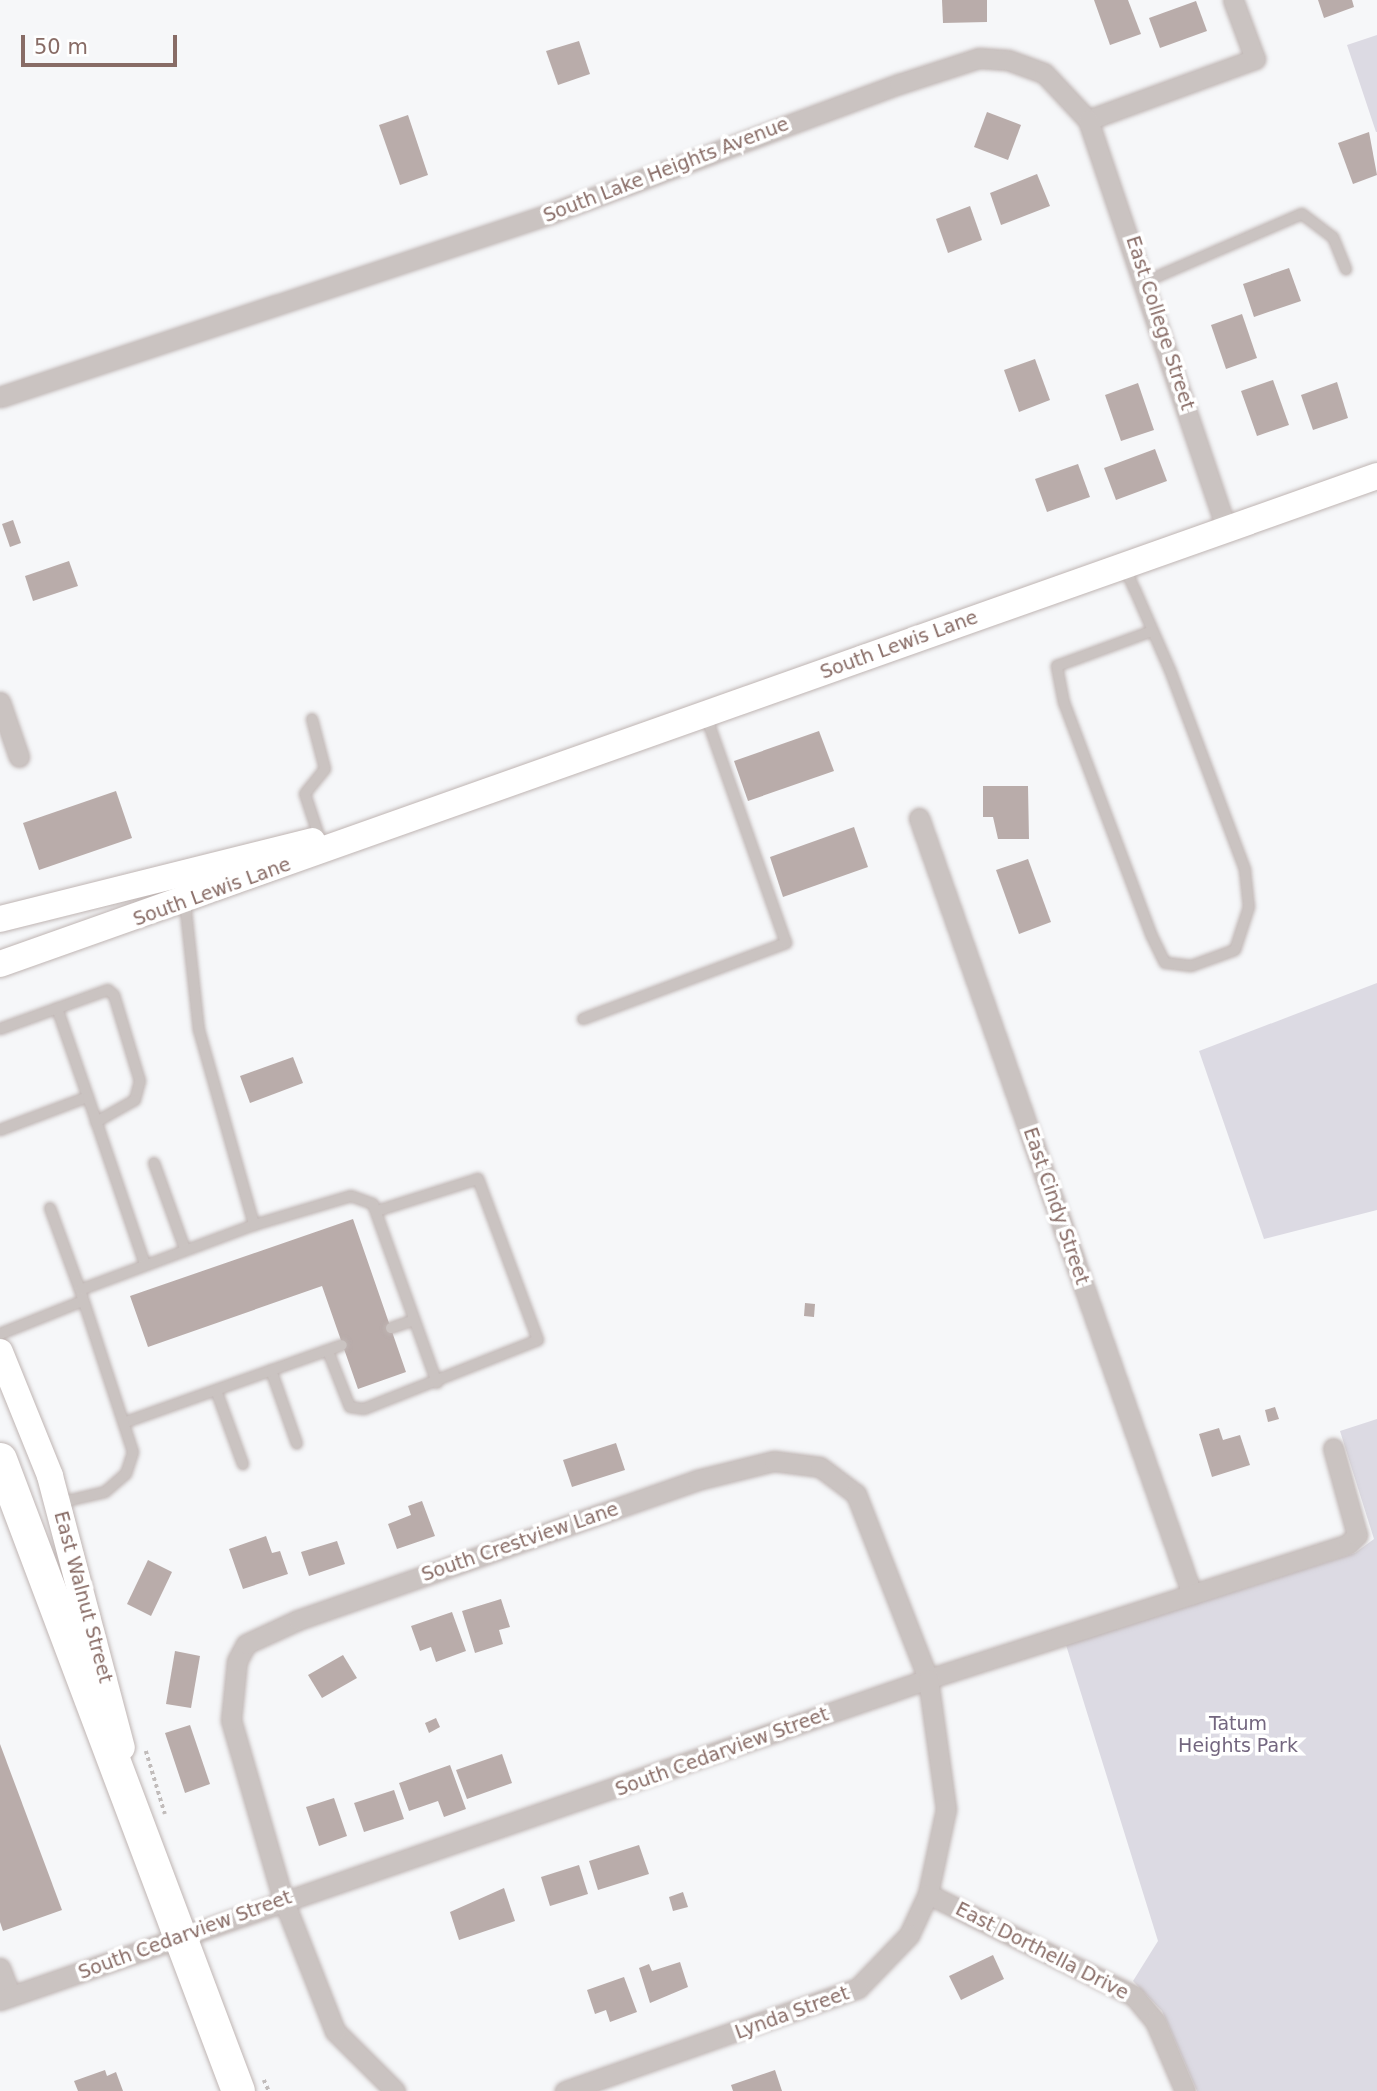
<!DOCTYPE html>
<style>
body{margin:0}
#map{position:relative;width:1377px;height:2091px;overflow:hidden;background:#f6f7f9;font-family:"DejaVu Sans",sans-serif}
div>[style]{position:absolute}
.green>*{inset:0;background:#dcdae3}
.building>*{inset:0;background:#b9acaa}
.path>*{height:3.5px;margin-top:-1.75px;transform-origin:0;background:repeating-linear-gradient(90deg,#c1bcbb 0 3.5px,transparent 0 7px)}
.roads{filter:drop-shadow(0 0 2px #bfb5b3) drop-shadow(0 0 2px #bfb5b3)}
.lane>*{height:10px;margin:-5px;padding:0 5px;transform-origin:5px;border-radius:5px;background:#cac3c1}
.street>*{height:19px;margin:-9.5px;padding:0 9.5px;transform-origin:9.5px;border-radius:9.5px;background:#cac3c1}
.secondary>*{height:26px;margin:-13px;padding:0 13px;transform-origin:13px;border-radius:13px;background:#fff}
.highway>*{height:33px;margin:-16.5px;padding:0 16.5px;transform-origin:16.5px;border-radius:16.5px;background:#fff}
span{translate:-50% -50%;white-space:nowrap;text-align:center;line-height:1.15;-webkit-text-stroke:7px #fff;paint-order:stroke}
.street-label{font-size:19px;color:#886c66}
.park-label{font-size:19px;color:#73667f}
.scale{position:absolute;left:21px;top:35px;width:156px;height:32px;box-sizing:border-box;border:4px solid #886c66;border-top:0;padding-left:9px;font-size:21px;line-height:24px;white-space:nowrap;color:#886c66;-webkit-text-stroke:5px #fff;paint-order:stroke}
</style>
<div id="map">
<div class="green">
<i style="clip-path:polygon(1377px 35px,1377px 132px,1376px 132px,1347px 45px)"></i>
<i style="clip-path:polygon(1377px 983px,1377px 1210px,1264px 1239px,1199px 1051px)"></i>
<i style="clip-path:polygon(1377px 1419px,1377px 2091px,1197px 2091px,1162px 2011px,1133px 1981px,1158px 1941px,1066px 1645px,1355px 1553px,1374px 1539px,1340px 1431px)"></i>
</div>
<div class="building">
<i style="clip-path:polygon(942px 0,987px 0,987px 22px,943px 23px)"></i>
<i style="clip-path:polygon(1094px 0,1128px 0,1141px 34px,1110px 45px)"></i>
<i style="clip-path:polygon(1318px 0,1352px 0,1354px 7px,1324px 18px)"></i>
<i style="clip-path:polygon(1196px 1px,1207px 31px,1160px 48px,1149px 18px)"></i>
<i style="clip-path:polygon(579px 41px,590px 74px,558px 85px,546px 51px)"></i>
<i style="clip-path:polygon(987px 112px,1021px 125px,1008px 160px,974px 147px)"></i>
<i style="clip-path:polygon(408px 115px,428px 175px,400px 185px,379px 125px)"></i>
<i style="clip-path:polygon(1369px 132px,1377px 175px,1353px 184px,1338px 143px)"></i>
<i style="clip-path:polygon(1037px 174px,1050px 206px,1001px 225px,990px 193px)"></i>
<i style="clip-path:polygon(970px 206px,982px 240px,948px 253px,936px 219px)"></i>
<i style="clip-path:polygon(1289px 268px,1301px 301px,1254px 317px,1243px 284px)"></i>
<i style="clip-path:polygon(1242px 314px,1257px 358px,1226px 369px,1211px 325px)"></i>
<i style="clip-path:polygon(1035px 359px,1050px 400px,1019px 412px,1004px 370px)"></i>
<i style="clip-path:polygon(1273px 380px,1289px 425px,1257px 436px,1241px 391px)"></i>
<i style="clip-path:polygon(1337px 382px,1348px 418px,1313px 430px,1301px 395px)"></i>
<i style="clip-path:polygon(1138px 383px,1154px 430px,1121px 441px,1105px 395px)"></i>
<i style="clip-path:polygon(1155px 449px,1167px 481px,1116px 500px,1104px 468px)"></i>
<i style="clip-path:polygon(1078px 464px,1090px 497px,1047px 512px,1035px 479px)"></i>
<i style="clip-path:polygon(13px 520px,21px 543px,10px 547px,2px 524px)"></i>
<i style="clip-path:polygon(69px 561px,78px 586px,33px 601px,25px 576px)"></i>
<i style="clip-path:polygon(819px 731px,834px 771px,748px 801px,734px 761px)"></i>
<i style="clip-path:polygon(983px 786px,1028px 786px,1029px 839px,998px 839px,993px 817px,983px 817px)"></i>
<i style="clip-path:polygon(116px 791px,132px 838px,39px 870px,23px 823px)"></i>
<i style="clip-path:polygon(854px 827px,868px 867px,783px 897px,770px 857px)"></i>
<i style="clip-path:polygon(1028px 859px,1051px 922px,1019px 934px,996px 870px)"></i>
<i style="clip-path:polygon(293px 1057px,303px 1083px,250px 1103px,240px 1076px)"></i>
<i style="clip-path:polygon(353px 1219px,406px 1372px,358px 1389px,322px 1286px,148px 1347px,130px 1296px)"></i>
<i style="clip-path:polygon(805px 1303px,815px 1304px,814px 1317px,804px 1316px)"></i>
<i style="clip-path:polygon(1275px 1407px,1279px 1419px,1268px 1422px,1265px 1410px)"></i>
<i style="clip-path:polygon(1219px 1428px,1223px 1440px,1240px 1435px,1250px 1465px,1212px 1477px,1199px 1434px)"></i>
<i style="clip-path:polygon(616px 1443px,625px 1470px,572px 1487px,563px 1460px)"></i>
<i style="clip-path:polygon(422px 1501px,435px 1536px,397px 1549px,388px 1524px,411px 1515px,408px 1506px)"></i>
<i style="clip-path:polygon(266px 1536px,272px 1553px,280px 1551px,288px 1574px,243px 1589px,229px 1549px)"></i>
<i style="clip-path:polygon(337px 1541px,345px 1564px,309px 1576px,301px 1552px)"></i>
<i style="clip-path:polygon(148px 1560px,172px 1572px,151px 1616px,127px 1604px)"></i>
<i style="clip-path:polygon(501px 1599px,510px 1627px,499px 1630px,503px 1644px,475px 1653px,462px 1611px)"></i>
<i style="clip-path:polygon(452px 1612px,466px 1651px,436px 1662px,431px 1647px,420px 1651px,411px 1626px)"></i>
<i style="clip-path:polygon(175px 1651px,200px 1656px,191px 1708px,166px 1704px)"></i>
<i style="clip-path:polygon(343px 1655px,357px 1678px,322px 1698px,308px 1675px)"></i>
<i style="clip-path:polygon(436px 1718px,440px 1727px,429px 1733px,425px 1723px)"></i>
<i style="clip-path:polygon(190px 1725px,210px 1784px,185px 1793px,165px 1733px)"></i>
<i style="clip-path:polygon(0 1744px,62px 1910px,3px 1931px,0 1922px)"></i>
<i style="clip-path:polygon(502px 1754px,512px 1783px,467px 1799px,456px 1770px)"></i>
<i style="clip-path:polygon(450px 1765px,466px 1809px,444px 1817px,438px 1801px,409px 1811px,399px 1783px)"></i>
<i style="clip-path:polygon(394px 1790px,404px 1819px,364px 1832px,354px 1803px)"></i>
<i style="clip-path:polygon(334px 1798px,347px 1836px,319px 1846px,306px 1807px)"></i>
<i style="clip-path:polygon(639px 1845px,649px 1874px,598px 1890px,589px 1861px)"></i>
<i style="clip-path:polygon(579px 1865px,588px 1894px,550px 1906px,541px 1877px)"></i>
<i style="clip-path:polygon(504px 1888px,515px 1921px,459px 1940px,450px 1912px)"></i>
<i style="clip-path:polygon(683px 1892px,688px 1907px,673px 1911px,669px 1897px)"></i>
<i style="clip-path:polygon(993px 1955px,1004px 1979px,961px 2000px,949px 1976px)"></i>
<i style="clip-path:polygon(680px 1962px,688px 1987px,650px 2003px,639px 1968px,649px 1964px,652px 1971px)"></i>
<i style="clip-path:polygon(624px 1977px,637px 2012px,610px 2022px,606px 2010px,595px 2014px,587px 1990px)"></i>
<i style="clip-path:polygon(105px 2070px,107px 2076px,116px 2072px,123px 2091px,78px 2091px,74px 2081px)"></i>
<i style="clip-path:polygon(775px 2070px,782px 2091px,733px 2091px,731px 2085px)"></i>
</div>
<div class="path">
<i style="left:146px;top:1751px;width:66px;rotate:73.2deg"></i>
<i style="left:264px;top:2080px;width:12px;rotate:66deg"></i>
</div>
<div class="roads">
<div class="lane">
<i style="left:1147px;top:281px;width:169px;rotate:-23.4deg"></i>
<i style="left:1302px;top:214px;width:39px;rotate:37deg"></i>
<i style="left:1333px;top:237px;width:35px;rotate:68deg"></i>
<i style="left:1125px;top:568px;width:24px;rotate:66deg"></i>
<i style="left:1135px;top:590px;width:87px;rotate:66.4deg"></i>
<i style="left:1170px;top:670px;width:214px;rotate:69.4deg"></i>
<i style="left:1245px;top:870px;width:37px;rotate:84deg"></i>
<i style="left:1249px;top:907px;width:45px;rotate:108deg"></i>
<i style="left:1235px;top:950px;width:47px;rotate:160deg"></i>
<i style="left:1191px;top:966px;width:26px;rotate:-173deg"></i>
<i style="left:1165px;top:963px;width:32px;rotate:-116deg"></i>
<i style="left:1151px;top:934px;width:247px;rotate:-110.6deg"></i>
<i style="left:1064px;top:703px;width:38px;rotate:-101deg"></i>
<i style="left:1057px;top:666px;width:101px;rotate:-20.2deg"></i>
<i style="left:312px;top:719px;width:52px;rotate:75.4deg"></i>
<i style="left:325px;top:769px;width:32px;rotate:129deg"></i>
<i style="left:305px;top:794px;width:47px;rotate:71.6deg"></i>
<i style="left:185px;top:902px;width:129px;rotate:83.8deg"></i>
<i style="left:199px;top:1030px;width:203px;rotate:74.2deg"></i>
<i style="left:57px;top:1008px;width:94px;rotate:70.8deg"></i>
<i style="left:583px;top:1019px;width:217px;rotate:-20.5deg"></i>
<i style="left:786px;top:943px;width:241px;rotate:-109.4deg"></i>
<i style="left:0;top:1029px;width:115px;rotate:-19.9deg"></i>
<i style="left:108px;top:990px;width:8px;rotate:40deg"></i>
<i style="left:114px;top:995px;width:90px;rotate:73.2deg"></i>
<i style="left:140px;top:1081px;width:20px;rotate:105deg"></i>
<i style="left:135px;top:1100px;width:45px;rotate:150.6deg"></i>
<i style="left:0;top:1130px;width:94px;rotate:-20.6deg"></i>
<i style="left:88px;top:1097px;width:176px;rotate:71.2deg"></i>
<i style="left:154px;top:1163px;width:91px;rotate:70.2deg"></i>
<i style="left:50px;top:1208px;width:87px;rotate:69.9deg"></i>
<i style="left:391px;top:1328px;width:24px;rotate:-19deg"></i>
<i style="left:0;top:1334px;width:86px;rotate:-21.8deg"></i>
<i style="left:328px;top:1351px;width:60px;rotate:68.6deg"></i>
<i style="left:350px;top:1407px;width:14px;rotate:8deg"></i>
<i style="left:364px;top:1409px;width:187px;rotate:-21.6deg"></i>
<i style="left:538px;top:1340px;width:172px;rotate:-110.4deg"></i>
<i style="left:478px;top:1179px;width:106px;rotate:162.4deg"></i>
<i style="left:271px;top:1370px;width:78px;rotate:70.6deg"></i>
<i style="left:216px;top:1390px;width:79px;rotate:70deg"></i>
<i style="left:126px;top:1422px;width:229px;rotate:-19.6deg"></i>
<i style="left:58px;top:1503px;width:48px;rotate:-13.2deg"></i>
<i style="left:105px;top:1492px;width:28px;rotate:-41deg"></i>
<i style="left:126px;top:1474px;width:23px;rotate:-72deg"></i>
<i style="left:133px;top:1452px;width:170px;rotate:-108.1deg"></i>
<i style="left:80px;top:1290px;width:186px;rotate:-20.5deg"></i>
<i style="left:254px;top:1225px;width:101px;rotate:-16.6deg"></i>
<i style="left:351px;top:1196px;width:23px;rotate:20deg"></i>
<i style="left:373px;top:1204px;width:190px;rotate:70.3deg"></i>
</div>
<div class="street">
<i style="left:1088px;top:120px;width:178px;rotate:-20.1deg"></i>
<i style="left:1255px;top:59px;width:63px;rotate:-110.4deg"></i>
<i style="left:0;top:397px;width:582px;rotate:-18.43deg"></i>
<i style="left:552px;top:213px;width:370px;rotate:-20.4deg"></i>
<i style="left:899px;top:84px;width:84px;rotate:-18deg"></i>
<i style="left:979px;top:58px;width:29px;rotate:4deg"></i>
<i style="left:1008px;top:60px;width:38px;rotate:20deg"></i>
<i style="left:1044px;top:73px;width:64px;rotate:46.9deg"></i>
<i style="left:1088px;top:120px;width:431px;rotate:71.3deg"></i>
<i style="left:0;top:702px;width:58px;rotate:70.9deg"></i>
<i style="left:919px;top:818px;width:823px;rotate:70.62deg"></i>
<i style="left:928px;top:1894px;width:230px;rotate:26.3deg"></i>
<i style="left:1134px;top:1996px;width:33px;rotate:50deg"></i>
<i style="left:1155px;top:2021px;width:76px;rotate:66.8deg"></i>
<i style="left:0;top:1968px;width:30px;rotate:69deg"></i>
<i style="left:0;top:2000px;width:982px;rotate:-19.08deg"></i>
<i style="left:928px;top:1679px;width:441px;rotate:-17.8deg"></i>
<i style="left:1348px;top:1544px;width:13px;rotate:-45deg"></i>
<i style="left:1357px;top:1535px;width:90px;rotate:-105.4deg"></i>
<i style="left:395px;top:2091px;width:85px;rotate:-135deg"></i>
<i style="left:335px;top:2031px;width:142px;rotate:-111.5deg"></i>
<i style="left:283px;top:1899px;width:186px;rotate:-106.2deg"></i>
<i style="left:231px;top:1720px;width:59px;rotate:-84.2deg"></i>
<i style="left:237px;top:1661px;width:19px;rotate:-62deg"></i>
<i style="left:246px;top:1644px;width:57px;rotate:-24.8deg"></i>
<i style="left:298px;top:1620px;width:423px;rotate:-19.3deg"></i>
<i style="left:697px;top:1480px;width:79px;rotate:-13.9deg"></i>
<i style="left:774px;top:1461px;width:46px;rotate:7.4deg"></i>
<i style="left:820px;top:1467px;width:45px;rotate:36.9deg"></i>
<i style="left:856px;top:1494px;width:199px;rotate:68.7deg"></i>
<i style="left:928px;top:1679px;width:131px;rotate:82.1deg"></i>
<i style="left:946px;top:1809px;width:87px;rotate:102deg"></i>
<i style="left:928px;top:1894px;width:45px;rotate:114.9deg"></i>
<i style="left:909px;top:1935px;width:74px;rotate:133.9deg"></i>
<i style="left:858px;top:1988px;width:311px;rotate:160.6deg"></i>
</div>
<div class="secondary">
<i style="left:0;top:919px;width:322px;rotate:-14deg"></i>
<i style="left:0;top:964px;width:1461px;rotate:-19.51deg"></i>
<i style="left:0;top:1352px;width:134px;rotate:68deg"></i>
<i style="left:50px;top:1476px;width:281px;rotate:75.2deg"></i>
</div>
<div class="highway">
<i style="left:0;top:1459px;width:675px;rotate:69.36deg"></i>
</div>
</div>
<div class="street-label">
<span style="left:666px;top:170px;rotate:-21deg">South Lake Heights Avenue</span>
<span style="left:1160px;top:323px;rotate:72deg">East College Street</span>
<span style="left:899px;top:645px;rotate:-20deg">South Lewis Lane</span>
<span style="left:212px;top:892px;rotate:-20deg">South Lewis Lane</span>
<span style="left:1056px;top:1206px;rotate:71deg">East Cindy Street</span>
<span style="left:520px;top:1542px;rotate:-19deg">South Crestview Lane</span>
<span style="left:83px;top:1597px;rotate:75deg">East Walnut Street</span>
<span style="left:722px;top:1752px;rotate:-20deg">South Cedarview Street</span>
<span style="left:185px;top:1935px;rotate:-20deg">South Cedarview Street</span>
<span style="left:1042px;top:1951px;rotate:27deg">East Dorthella Drive</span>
<span style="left:792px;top:2013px;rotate:-20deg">Lynda Street</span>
</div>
<div class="park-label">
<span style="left:1238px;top:1735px">Tatum<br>Heights Park</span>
</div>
<div class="scale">50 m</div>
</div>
